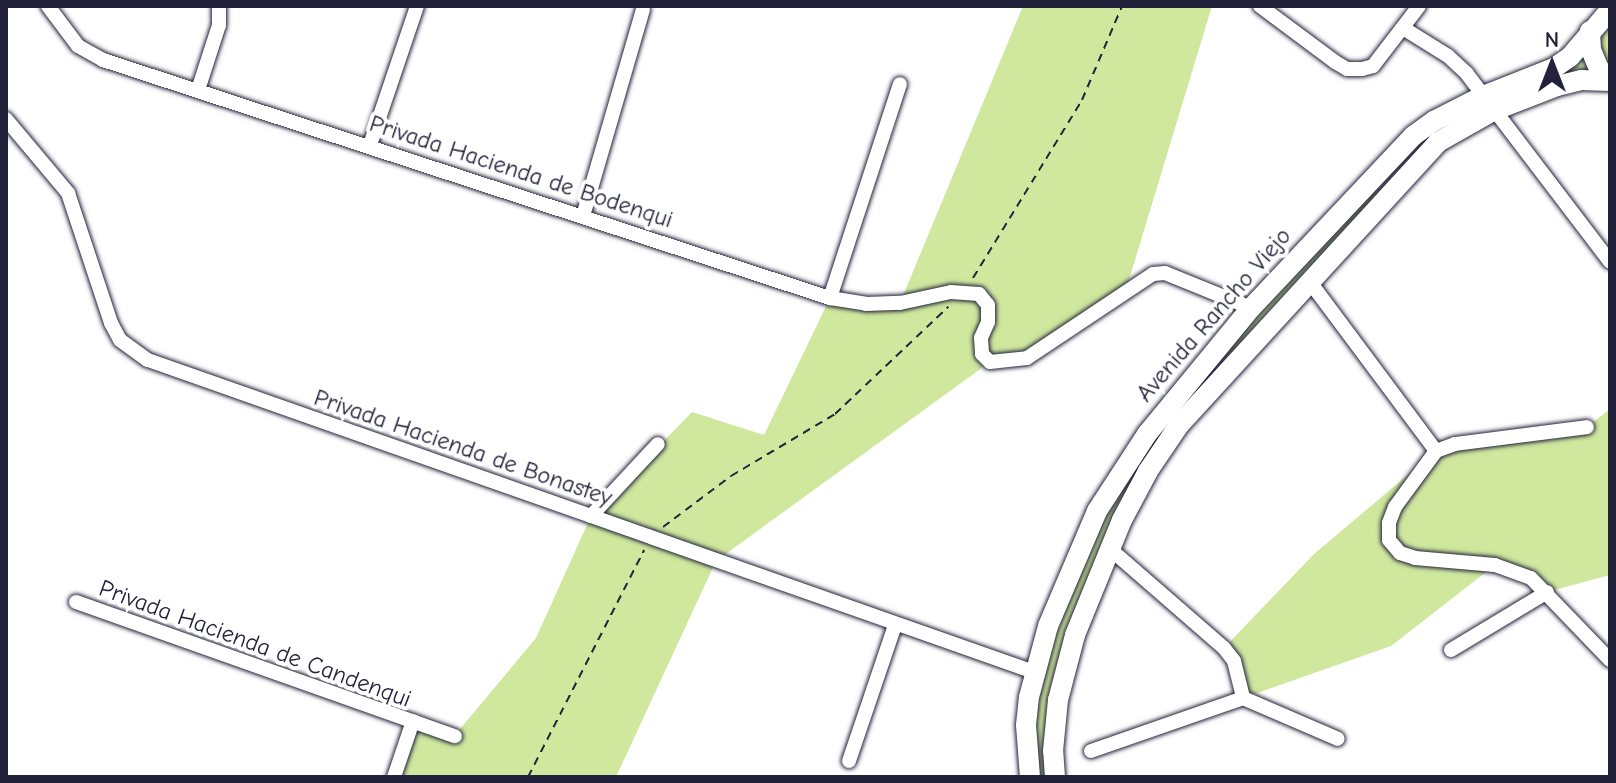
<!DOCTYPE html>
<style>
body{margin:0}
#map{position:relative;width:1616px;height:783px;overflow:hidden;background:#fff;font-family:"Comic Neue",sans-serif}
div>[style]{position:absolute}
.green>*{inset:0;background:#cfe89e}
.path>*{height:2px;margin-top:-1px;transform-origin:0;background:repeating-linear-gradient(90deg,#22223b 0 8px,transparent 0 14px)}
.roads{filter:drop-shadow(0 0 2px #22223b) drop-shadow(0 0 2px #22223b)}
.street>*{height:14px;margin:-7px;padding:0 7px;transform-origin:7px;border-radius:7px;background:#fff}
.secondary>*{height:20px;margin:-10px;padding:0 10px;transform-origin:10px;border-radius:10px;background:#fff}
span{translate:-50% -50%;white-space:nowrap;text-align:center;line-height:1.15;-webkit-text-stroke:8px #fff;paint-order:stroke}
.street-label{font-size:24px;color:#22223b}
.frame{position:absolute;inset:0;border:8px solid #22223b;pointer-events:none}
.north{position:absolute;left:1512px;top:24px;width:80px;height:80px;-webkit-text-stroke:6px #fff;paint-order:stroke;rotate:0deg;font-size:22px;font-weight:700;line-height:32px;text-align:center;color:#22223b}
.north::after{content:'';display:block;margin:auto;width:28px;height:36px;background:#22223b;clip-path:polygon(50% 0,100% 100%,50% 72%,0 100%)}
</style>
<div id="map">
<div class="green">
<i style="clip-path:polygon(1023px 6px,1212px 6px,1125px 293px,1027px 358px,990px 362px,716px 561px,616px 777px,394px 777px,413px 721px,455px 735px,536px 638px,591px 516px,692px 412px,764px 435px,830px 298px,900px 303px)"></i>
<i style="clip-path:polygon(1610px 11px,1610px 81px,1581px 80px,1438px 142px,1179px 425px,1075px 635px,1055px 777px,1031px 777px,1029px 697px,1129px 458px,1397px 151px,1555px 68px)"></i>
<i style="clip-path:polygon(1610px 409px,1610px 575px,1547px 592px,1495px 565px,1391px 646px,1243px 698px,1224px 648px,1314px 554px,1436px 451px,1587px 427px)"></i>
</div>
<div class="path">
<i style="left:973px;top:278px;width:209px;rotate:-58.5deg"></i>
<i style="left:1082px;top:100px;width:102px;rotate:-66.9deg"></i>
<i style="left:663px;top:527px;width:85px;rotate:-36.9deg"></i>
<i style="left:731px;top:476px;width:121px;rotate:-30.8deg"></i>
<i style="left:835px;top:414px;width:156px;rotate:-43.4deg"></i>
<i style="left:528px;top:777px;width:255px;rotate:-62.9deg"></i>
</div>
<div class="roads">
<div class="street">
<i style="left:48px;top:6px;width:50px;rotate:53.1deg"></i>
<i style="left:78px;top:46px;width:29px;rotate:29deg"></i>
<i style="left:103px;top:60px;width:765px;rotate:18.13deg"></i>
<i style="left:830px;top:298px;width:36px;rotate:9deg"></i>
<i style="left:866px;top:304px;width:34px;rotate:-2deg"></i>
<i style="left:900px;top:303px;width:52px;rotate:-12.2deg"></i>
<i style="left:951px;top:292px;width:28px;rotate:4deg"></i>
<i style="left:979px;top:294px;width:14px;rotate:51deg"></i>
<i style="left:988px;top:305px;width:17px;rotate:90deg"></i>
<i style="left:988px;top:322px;width:17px;rotate:114deg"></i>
<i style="left:981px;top:338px;width:16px;rotate:86deg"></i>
<i style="left:982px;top:354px;width:11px;rotate:45deg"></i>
<i style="left:990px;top:362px;width:37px;rotate:-6deg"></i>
<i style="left:1027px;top:358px;width:151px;rotate:-33.7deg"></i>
<i style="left:1153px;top:274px;width:12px;rotate:-5deg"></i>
<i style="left:1165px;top:273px;width:93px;rotate:22.1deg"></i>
<i style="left:1260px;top:6px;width:94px;rotate:36.7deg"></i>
<i style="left:1335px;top:62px;width:14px;rotate:30deg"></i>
<i style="left:1347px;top:69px;width:15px"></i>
<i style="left:1362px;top:69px;width:11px;rotate:-15deg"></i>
<i style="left:1373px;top:66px;width:76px;rotate:-52.5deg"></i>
<i style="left:1403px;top:28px;width:53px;rotate:31.9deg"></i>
<i style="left:1448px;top:56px;width:26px;rotate:43deg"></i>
<i style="left:1467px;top:74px;width:236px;rotate:52.7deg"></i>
<i style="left:198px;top:90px;width:68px;rotate:-72.1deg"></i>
<i style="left:219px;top:25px;width:19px;rotate:-90deg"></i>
<i style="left:6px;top:119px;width:97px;rotate:50deg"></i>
<i style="left:68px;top:193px;width:137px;rotate:71.7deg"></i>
<i style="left:111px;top:323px;width:19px;rotate:62deg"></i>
<i style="left:120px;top:340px;width:34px;rotate:36deg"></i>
<i style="left:148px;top:360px;width:939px;rotate:19.4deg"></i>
<i style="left:370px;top:145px;width:147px;rotate:-71.3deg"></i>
<i style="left:583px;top:216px;width:215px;rotate:-73.8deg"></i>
<i style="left:1310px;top:282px;width:211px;rotate:53.3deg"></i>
<i style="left:830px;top:298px;width:225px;rotate:-71.9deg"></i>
<i style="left:1436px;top:451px;width:69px;rotate:126.2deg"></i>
<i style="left:1395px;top:507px;width:17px;rotate:111deg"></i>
<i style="left:1389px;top:523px;width:17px;rotate:90deg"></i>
<i style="left:1389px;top:540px;width:17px;rotate:50deg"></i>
<i style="left:1400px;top:553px;width:16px;rotate:18deg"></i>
<i style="left:1415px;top:558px;width:80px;rotate:5deg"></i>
<i style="left:1495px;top:565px;width:38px;rotate:20deg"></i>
<i style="left:1531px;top:578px;width:114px;rotate:46.1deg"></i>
<i style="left:1436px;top:451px;width:20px;rotate:-20deg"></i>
<i style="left:1455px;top:444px;width:133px;rotate:-7.3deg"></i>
<i style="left:591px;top:516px;width:98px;rotate:-47.1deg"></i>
<i style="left:1109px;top:548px;width:152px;rotate:41deg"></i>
<i style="left:1224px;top:648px;width:16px;rotate:52deg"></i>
<i style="left:1234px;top:661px;width:38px;rotate:76deg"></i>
<i style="left:76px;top:602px;width:402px;rotate:19.5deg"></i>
<i style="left:1451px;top:650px;width:112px;rotate:-31.1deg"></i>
<i style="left:1243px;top:698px;width:103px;rotate:23.3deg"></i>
<i style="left:1091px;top:751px;width:161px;rotate:-19.2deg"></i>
<i style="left:849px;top:761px;width:144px;rotate:-71.3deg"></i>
<i style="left:394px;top:777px;width:59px;rotate:-71.3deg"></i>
</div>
<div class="secondary">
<i style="left:1590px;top:31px;width:19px;rotate:87deg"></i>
<i style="left:1591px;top:50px;width:21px;rotate:67deg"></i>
<i style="left:1599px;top:69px;width:14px;rotate:36deg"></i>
<i style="left:1030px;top:777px;width:52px;rotate:-94.4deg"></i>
<i style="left:1026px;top:725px;width:28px;rotate:-84deg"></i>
<i style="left:1029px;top:697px;width:73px;rotate:-75deg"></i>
<i style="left:1048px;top:626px;width:125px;rotate:-66.9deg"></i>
<i style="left:1097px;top:511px;width:92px;rotate:-57deg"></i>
<i style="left:1147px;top:434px;width:163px;rotate:-50.5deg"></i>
<i style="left:1251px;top:308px;width:236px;rotate:-46.7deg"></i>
<i style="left:1413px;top:136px;width:26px;rotate:-36deg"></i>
<i style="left:1434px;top:121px;width:55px;rotate:-27deg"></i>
<i style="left:1483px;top:96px;width:76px;rotate:-21.5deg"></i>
<i style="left:1554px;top:68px;width:19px;rotate:-35deg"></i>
<i style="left:1570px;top:57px;width:62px;rotate:-49.6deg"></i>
<i style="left:1055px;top:777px;width:26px;rotate:-94deg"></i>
<i style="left:1053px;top:751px;width:51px;rotate:-84.4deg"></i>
<i style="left:1058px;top:700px;width:67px;rotate:-75.3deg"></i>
<i style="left:1075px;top:635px;width:124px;rotate:-67.8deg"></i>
<i style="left:1122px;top:520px;width:55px;rotate:-62deg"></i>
<i style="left:1148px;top:471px;width:55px;rotate:-56deg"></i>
<i style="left:1179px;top:425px;width:384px;rotate:-47.5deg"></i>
<i style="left:1438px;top:142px;width:63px;rotate:-29.4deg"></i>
<i style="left:1493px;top:111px;width:69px;rotate:-21.3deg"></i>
<i style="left:1557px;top:86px;width:25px;rotate:-14deg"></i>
<i style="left:1581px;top:80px;width:29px;rotate:2deg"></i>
</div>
</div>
<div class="street-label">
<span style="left:521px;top:172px;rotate:18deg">Privada Hacienda de Bodenqui</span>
<span style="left:1214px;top:315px;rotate:-49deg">Avenida Rancho Viejo</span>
<span style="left:463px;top:448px;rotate:19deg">Privada Hacienda de Bonastey</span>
<span style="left:255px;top:644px;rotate:20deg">Privada Hacienda de Candenqui</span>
</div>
<div class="frame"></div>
<div class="north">N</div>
</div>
